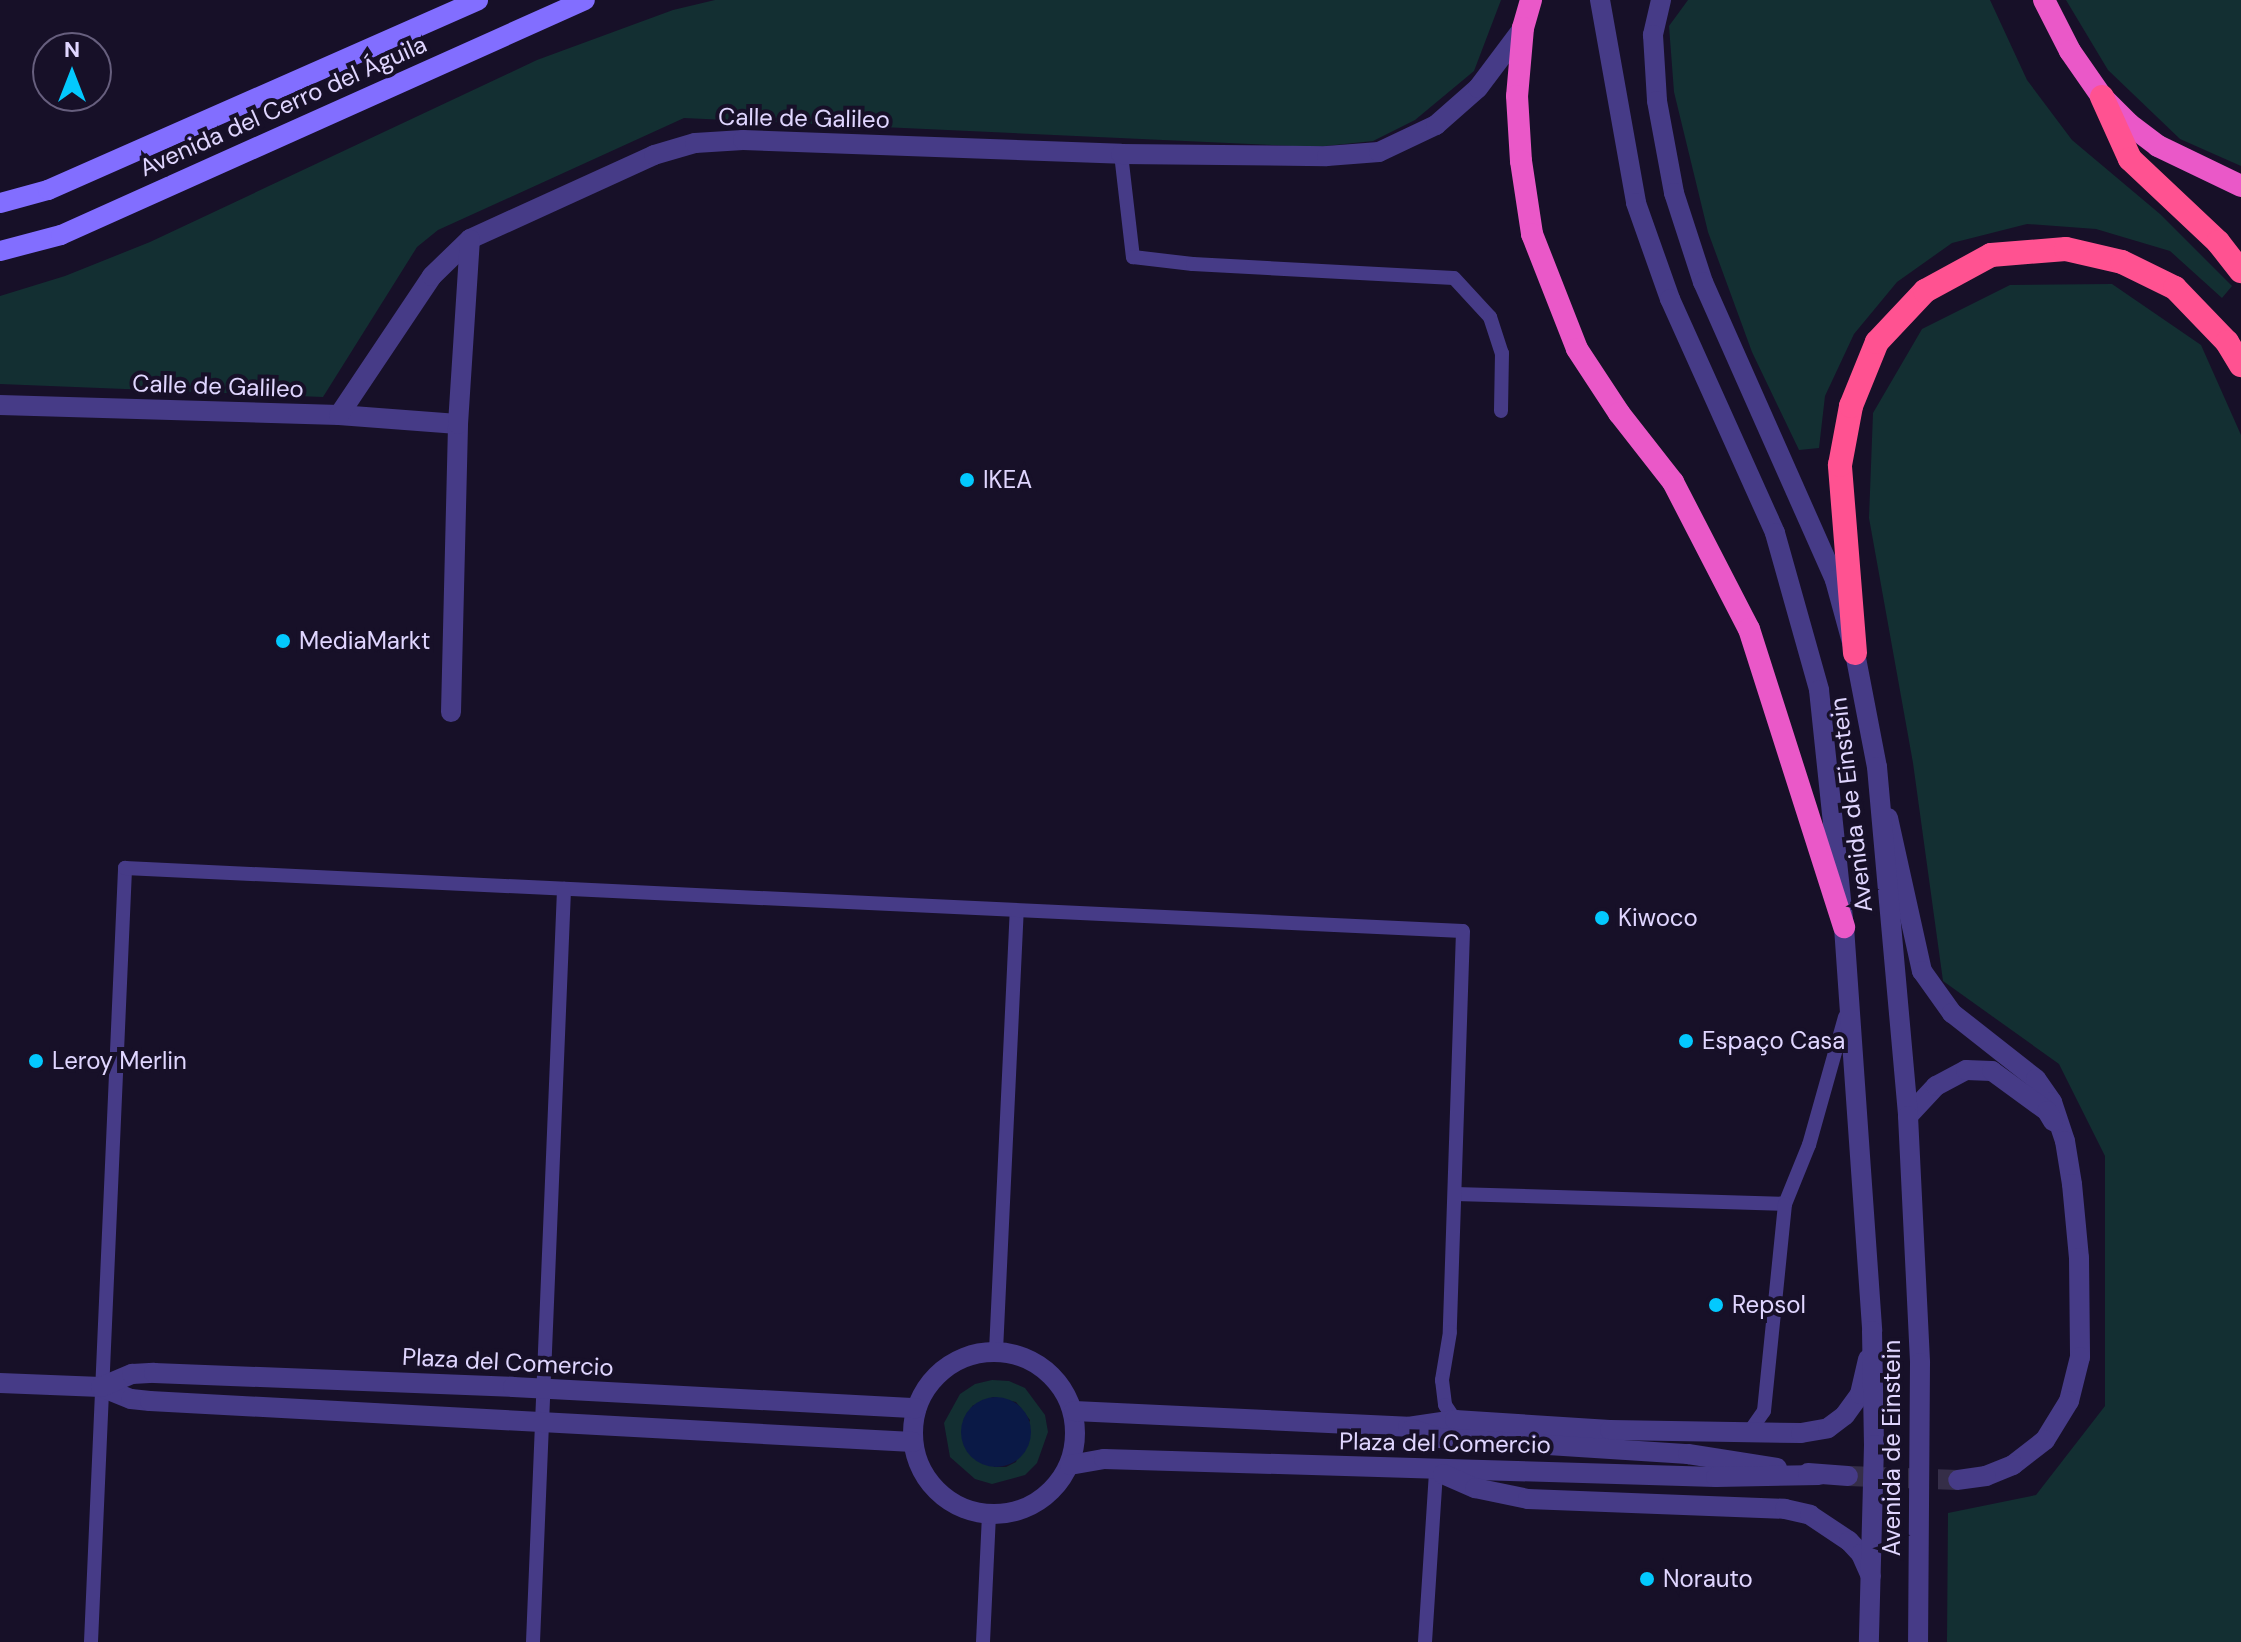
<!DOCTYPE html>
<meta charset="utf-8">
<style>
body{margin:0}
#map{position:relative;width:2241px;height:1642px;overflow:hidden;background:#171028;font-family:"DM Sans",sans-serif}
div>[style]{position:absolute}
.green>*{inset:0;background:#132f32}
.water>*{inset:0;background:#0a1946}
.round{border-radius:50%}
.minor-tunnel>*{height:20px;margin-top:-10px;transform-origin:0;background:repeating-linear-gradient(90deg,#352e48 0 20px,transparent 0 30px)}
.service>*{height:14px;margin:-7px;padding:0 7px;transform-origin:7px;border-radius:7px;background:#463b87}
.minor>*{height:20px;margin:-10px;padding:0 10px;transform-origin:10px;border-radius:10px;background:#463b87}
.minor>.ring{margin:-10px;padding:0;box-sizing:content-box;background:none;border:20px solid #463b87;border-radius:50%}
.tertiary>*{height:20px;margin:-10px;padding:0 10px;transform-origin:10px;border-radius:10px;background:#463b87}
.secondary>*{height:20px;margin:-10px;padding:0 10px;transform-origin:10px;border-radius:10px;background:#826eff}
.trunk>*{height:22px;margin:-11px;padding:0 11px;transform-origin:11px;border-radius:11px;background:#ea58c8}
.motorway>*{height:24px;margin:-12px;padding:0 12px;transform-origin:12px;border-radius:12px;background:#ff5291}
.dots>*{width:22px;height:22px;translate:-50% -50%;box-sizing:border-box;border:4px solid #171028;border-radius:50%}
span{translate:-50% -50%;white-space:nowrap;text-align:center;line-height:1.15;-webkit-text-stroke:8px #171028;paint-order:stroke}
.street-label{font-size:24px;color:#e0d6ff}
.poi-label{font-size:24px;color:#e0d6ff}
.left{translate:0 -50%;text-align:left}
.north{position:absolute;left:32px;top:32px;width:80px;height:80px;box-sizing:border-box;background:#171028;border:2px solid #675f7e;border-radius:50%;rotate:0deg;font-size:22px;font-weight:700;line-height:32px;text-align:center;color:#e0d6ff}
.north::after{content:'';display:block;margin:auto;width:28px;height:36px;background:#03c9fe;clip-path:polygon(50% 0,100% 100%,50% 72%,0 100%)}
</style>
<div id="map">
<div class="green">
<i style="clip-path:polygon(715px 0,1501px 0,1474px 71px,1415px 120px,1373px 141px,1316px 147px,684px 118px,438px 230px,417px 247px,323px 397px,0 384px,0 296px,65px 276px,150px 242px,537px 60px,673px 10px)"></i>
<i style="clip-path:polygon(1688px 0,1990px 0,2027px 80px,2072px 140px,2160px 214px,2232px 286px,2222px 298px,2170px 251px,2096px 229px,2027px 224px,1952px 243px,1897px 282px,1854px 334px,1825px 396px,1819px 448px,1799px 450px,1752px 352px,1708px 232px,1674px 92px,1669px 26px)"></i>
<i style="clip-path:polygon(2066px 0,2241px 0,2241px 166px,2180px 139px,2108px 70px)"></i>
<i style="clip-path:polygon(2112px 284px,2201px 345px,2241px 435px,2241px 1642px,1947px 1642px,1948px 1513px,2036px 1495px,2105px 1406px,2105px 1156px,2059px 1064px,1943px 981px,1913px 763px,1869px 518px,1873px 413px,1922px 329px,2010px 285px)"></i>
<i style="clip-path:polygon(evenodd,992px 1380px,1009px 1381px,1025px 1388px,1045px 1415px,1048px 1432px,1037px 1463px,1025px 1475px,992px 1484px,975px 1479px,950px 1457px,944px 1423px,960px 1394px,975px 1384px,992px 1380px,993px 1397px,1016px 1402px,1030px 1420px,1016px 1462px,1006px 1467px,994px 1467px,972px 1406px,993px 1397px)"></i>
</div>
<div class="water">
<i class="round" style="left:961px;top:1397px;width:70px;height:70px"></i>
</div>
<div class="minor-tunnel">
<i style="left:1848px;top:1476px;width:110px;rotate:2.1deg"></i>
</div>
<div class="service">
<i style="left:1121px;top:154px;width:104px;rotate:83.4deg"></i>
<i style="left:1133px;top:257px;width:60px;rotate:6.7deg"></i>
<i style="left:1193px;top:264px;width:261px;rotate:3.1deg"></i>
<i style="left:1454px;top:278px;width:53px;rotate:47.3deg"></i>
<i style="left:1490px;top:317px;width:38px;rotate:72deg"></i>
<i style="left:1502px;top:353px;width:58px;rotate:91deg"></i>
<i style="left:1455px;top:1194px;width:330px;rotate:1.7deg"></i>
<i style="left:1785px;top:1204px;width:64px;rotate:-67.9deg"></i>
<i style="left:1809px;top:1145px;width:133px;rotate:-74.3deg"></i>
<i style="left:996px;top:1351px;width:441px;rotate:-87.3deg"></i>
<i style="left:1750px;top:1431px;width:24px;rotate:-55deg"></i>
<i style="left:1764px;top:1411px;width:208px;rotate:-84.2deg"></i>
<i style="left:91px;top:1642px;width:775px;rotate:-87.48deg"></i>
<i style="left:125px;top:868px;width:1339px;rotate:2.7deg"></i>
<i style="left:1463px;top:931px;width:401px;rotate:91.9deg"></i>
<i style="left:1450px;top:1332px;width:49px;rotate:99.5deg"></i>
<i style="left:1442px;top:1380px;width:25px;rotate:83deg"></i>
<i style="left:1445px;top:1405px;width:18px;rotate:56deg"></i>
<i style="left:533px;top:1642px;width:754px;rotate:-87.64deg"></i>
<i style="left:983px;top:1642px;width:127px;rotate:-87.3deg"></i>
<i style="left:1425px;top:1642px;width:171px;rotate:-86.3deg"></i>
</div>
<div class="minor">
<i style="left:0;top:405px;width:339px;rotate:1.7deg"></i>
<i style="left:339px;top:415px;width:119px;rotate:4.3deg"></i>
<i style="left:339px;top:415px;width:167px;rotate:-56.2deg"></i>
<i style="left:432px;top:276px;width:53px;rotate:-44.2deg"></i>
<i style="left:470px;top:239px;width:202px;rotate:-24.5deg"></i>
<i style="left:654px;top:155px;width:43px;rotate:-16.3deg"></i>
<i style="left:695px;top:143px;width:48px;rotate:-3.6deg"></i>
<i style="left:743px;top:140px;width:378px;rotate:2.1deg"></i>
<i style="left:1121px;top:154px;width:206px;rotate:0.6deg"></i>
<i style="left:1327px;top:156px;width:52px;rotate:-4.4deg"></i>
<i style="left:1379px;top:152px;width:63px;rotate:-25.3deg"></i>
<i style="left:1436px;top:125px;width:56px;rotate:-41.4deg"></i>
<i style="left:1478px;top:88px;width:75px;rotate:-53.1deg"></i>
<i style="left:451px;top:712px;width:288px;rotate:-88.6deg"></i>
<i style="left:458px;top:424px;width:185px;rotate:-86.3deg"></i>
<i style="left:1888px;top:818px;width:157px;rotate:77.5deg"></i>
<i style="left:1922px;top:971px;width:52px;rotate:54.5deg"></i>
<i style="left:1952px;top:1013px;width:107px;rotate:38.2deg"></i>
<i style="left:2036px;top:1079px;width:28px;rotate:55deg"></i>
<i style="left:2052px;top:1102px;width:41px;rotate:71.6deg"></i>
<i style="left:2065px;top:1141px;width:44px;rotate:80.8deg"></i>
<i style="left:2072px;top:1184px;width:74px;rotate:84.6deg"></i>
<i style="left:2079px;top:1258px;width:99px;rotate:89.4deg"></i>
<i style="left:2080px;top:1357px;width:45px;rotate:104deg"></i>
<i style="left:2069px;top:1401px;width:46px;rotate:121.6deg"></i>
<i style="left:2045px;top:1440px;width:41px;rotate:142deg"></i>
<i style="left:2013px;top:1465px;width:29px;rotate:158deg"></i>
<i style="left:1986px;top:1476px;width:28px;rotate:172deg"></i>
<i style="left:1908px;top:1116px;width:41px;rotate:-47deg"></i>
<i style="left:1936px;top:1086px;width:34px;rotate:-28deg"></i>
<i style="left:1966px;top:1070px;width:26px;rotate:2deg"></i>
<i style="left:1992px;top:1071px;width:68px;rotate:36deg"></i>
<i style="left:2047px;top:1111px;width:12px;rotate:59deg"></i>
<i class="ring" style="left:913px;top:1352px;width:142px;height:142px"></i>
<i style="left:0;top:1383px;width:101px;rotate:2.3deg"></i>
<i style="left:101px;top:1387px;width:32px;rotate:22deg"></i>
<i style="left:131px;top:1399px;width:19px;rotate:6deg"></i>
<i style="left:150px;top:1401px;width:764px;rotate:3.08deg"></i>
<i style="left:101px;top:1387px;width:34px;rotate:-23deg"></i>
<i style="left:132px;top:1374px;width:22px;rotate:-3deg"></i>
<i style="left:154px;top:1373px;width:359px;rotate:2.2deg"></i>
<i style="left:513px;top:1387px;width:404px;rotate:3deg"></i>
<i style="left:1074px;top:1411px;width:334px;rotate:2.7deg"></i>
<i style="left:1408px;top:1427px;width:48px;rotate:-8.5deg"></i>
<i style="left:1455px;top:1420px;width:155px;rotate:3.7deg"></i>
<i style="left:1610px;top:1430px;width:191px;rotate:0.9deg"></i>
<i style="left:1801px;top:1433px;width:27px;rotate:-10deg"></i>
<i style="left:1828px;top:1428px;width:21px;rotate:-37deg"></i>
<i style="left:1845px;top:1415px;width:26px;rotate:-54deg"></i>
<i style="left:1860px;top:1394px;width:36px;rotate:-77deg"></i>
<i style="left:1412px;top:1429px;width:28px;rotate:18deg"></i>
<i style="left:1439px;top:1438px;width:250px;rotate:3.7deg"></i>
<i style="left:1688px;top:1454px;width:90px;rotate:8.9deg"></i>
<i style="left:1070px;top:1465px;width:35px;rotate:-10deg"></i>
<i style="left:1104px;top:1459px;width:612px;rotate:1.68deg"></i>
<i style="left:1716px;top:1477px;width:103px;rotate:-1.1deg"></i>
<i style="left:1808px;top:1473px;width:40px;rotate:4.3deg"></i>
<i style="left:1443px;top:1474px;width:35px;rotate:24deg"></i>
<i style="left:1475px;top:1488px;width:54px;rotate:11.7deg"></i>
<i style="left:1528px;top:1499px;width:257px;rotate:2.2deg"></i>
<i style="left:1785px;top:1509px;width:26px;rotate:13deg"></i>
<i style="left:1810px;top:1515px;width:47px;rotate:33.7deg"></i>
<i style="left:1849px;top:1541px;width:18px;rotate:47deg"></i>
<i style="left:1861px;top:1554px;width:24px;rotate:66deg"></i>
</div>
<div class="tertiary">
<i style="left:1600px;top:0;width:206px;rotate:79.9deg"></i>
<i style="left:1636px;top:203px;width:102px;rotate:70.5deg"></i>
<i style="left:1670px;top:299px;width:256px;rotate:65.8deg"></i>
<i style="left:1775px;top:533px;width:163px;rotate:74.3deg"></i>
<i style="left:1819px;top:690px;width:238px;rotate:84deg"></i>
<i style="left:1844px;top:927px;width:405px;rotate:86deg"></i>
<i style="left:1872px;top:1331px;width:114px;rotate:89deg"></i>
<i style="left:1874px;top:1445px;width:197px;rotate:91.5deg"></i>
<i style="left:1661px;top:0;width:36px;rotate:103deg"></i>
<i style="left:1653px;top:35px;width:66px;rotate:86.5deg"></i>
<i style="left:1657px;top:101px;width:94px;rotate:79.5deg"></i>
<i style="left:1674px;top:193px;width:94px;rotate:72deg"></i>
<i style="left:1703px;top:282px;width:326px;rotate:66.1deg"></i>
<i style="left:1835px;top:580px;width:76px;rotate:74.7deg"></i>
<i style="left:1855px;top:653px;width:116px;rotate:79.1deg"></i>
<i style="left:1877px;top:767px;width:350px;rotate:84.9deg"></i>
<i style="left:1908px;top:1116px;width:247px;rotate:87.2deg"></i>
<i style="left:1920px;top:1363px;width:279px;rotate:90.4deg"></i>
</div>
<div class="secondary">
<i style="left:0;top:203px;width:50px;rotate:-15.2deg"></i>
<i style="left:48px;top:190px;width:470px;rotate:-23.8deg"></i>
<i style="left:0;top:251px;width:63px;rotate:-14.7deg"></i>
<i style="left:61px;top:235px;width:574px;rotate:-24.15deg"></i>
</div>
<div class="trunk">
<i style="left:1531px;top:0;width:29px;rotate:106deg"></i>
<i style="left:1523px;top:28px;width:68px;rotate:95deg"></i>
<i style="left:1517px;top:96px;width:65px;rotate:86.5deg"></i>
<i style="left:1521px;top:161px;width:74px;rotate:81.4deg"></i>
<i style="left:1532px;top:234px;width:123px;rotate:68.6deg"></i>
<i style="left:1577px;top:349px;width:77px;rotate:56.7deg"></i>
<i style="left:1619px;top:413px;width:88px;rotate:52deg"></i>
<i style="left:1673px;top:482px;width:165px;rotate:62.7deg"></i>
<i style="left:1749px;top:629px;width:313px;rotate:72.3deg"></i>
<i style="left:2044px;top:0;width:57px;rotate:63deg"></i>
<i style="left:2070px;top:51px;width:56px;rotate:55.2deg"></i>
<i style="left:2102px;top:97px;width:38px;rotate:45deg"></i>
<i style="left:2129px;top:124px;width:36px;rotate:37deg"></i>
<i style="left:2158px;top:146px;width:92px;rotate:25.7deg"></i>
</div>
<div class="motorway">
<i style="left:2102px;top:97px;width:68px;rotate:65.7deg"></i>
<i style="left:2130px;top:159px;width:121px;rotate:43.3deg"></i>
<i style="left:2218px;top:242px;width:37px;rotate:52deg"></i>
<i style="left:1855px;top:653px;width:189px;rotate:-94.6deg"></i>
<i style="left:1840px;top:465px;width:60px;rotate:-79.4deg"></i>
<i style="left:1851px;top:406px;width:69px;rotate:-67.9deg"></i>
<i style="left:1877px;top:342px;width:70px;rotate:-46.7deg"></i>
<i style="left:1925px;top:291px;width:75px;rotate:-28.6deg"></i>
<i style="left:1991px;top:255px;width:75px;rotate:-4.6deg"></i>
<i style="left:2066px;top:249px;width:57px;rotate:13.1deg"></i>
<i style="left:2122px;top:262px;width:59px;rotate:26.1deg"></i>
<i style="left:2175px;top:288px;width:75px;rotate:46.1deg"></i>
<i style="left:2227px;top:342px;width:27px;rotate:59deg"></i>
</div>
<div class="dots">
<i style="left:967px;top:480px;background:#03c9fe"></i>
<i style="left:283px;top:641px;background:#03c9fe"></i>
<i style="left:1602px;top:918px;background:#03c9fe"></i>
<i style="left:1686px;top:1041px;background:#03c9fe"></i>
<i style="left:36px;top:1061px;background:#03c9fe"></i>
<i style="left:1716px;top:1305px;background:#03c9fe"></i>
<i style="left:1647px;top:1579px;background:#03c9fe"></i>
</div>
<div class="street-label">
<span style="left:283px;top:106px;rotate:-24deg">Avenida del Cerro del Águila</span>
<span style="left:804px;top:118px;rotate:1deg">Calle de Galileo</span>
<span style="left:218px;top:386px;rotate:2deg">Calle de Galileo</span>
<span style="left:1851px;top:805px;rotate:-97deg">Avenida de Einstein</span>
<span style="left:508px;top:1362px;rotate:3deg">Plaza del Comercio</span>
<span style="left:1445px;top:1443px;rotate:1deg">Plaza del Comercio</span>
<span style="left:1892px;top:1448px;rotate:-90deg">Avenida de Einstein</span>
</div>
<div class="poi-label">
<span class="left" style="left:983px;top:480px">IKEA</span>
<span class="left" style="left:299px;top:641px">MediaMarkt</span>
<span class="left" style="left:1618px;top:918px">Kiwoco</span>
<span class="left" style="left:1702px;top:1041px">Espaço Casa</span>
<span class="left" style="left:52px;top:1061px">Leroy Merlin</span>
<span class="left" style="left:1732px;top:1305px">Repsol</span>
<span class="left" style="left:1663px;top:1579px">Norauto</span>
</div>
<div class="north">N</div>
</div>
